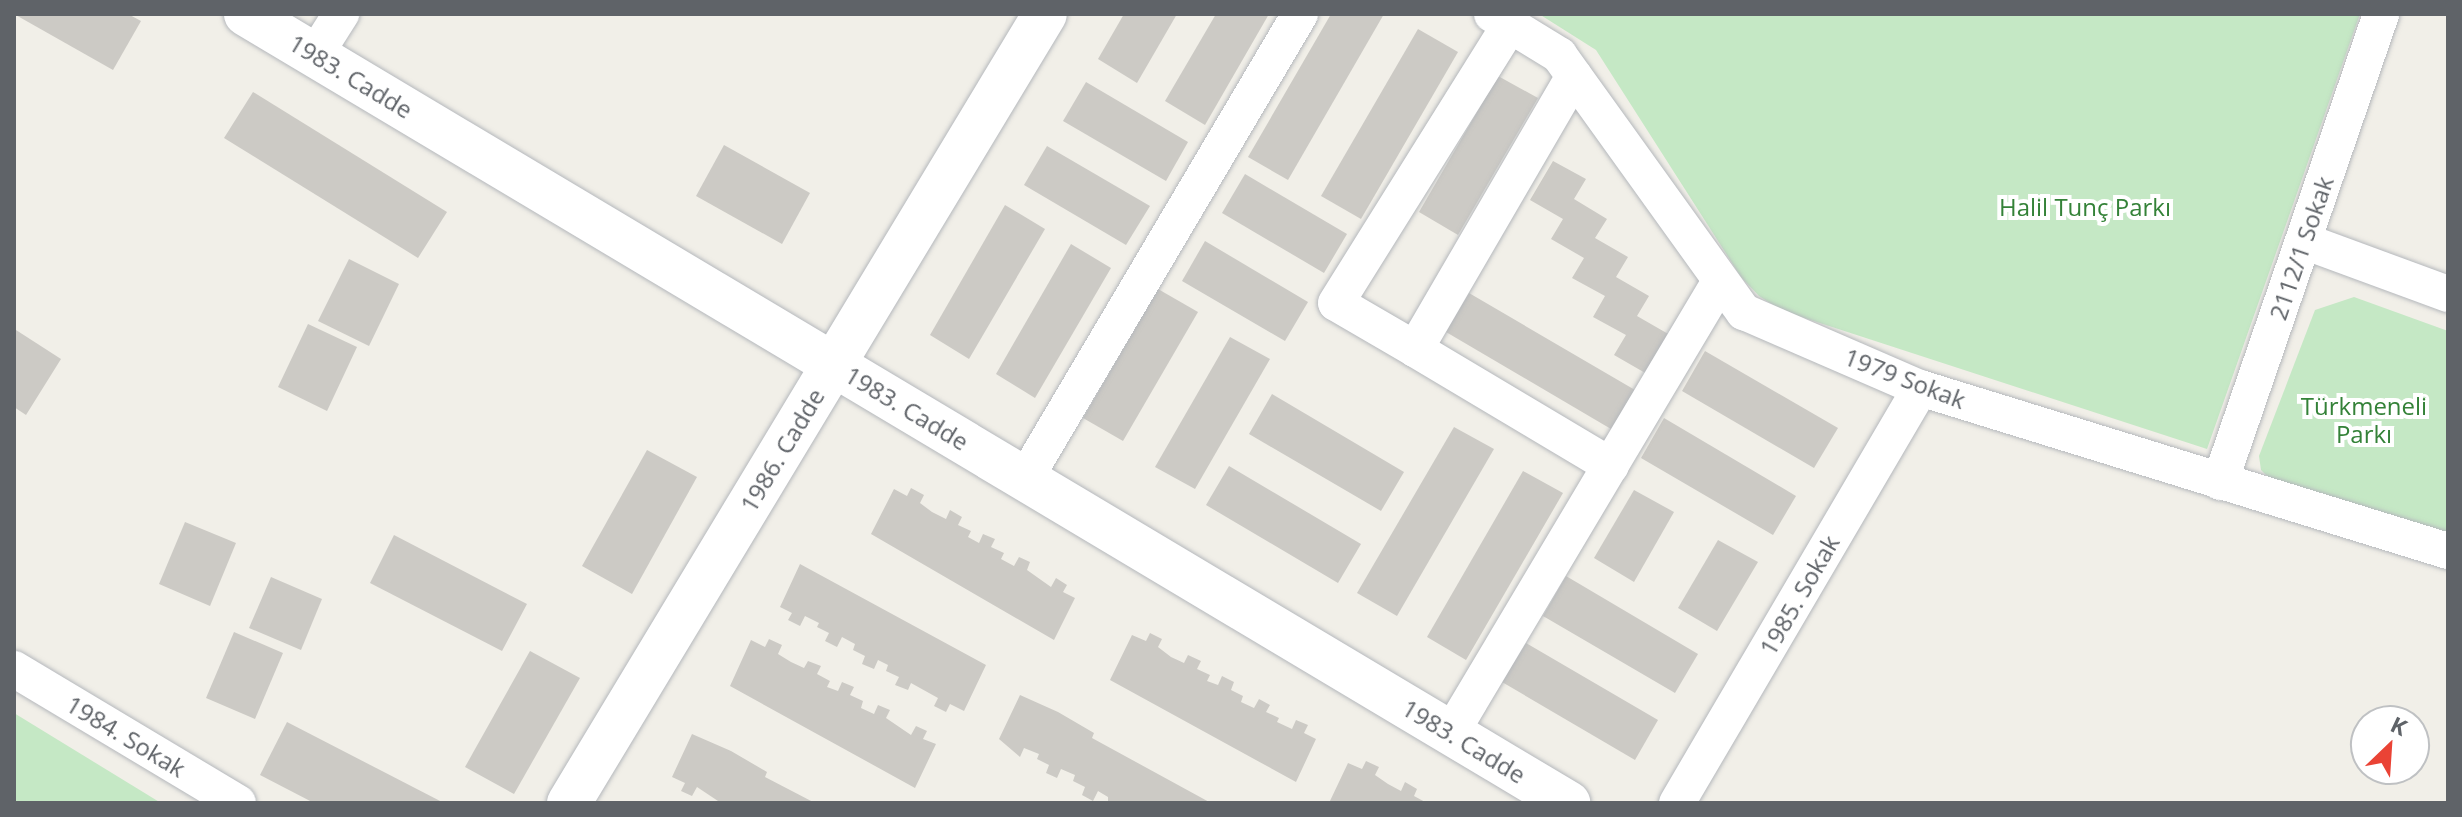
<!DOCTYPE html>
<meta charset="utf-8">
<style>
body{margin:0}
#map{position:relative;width:2462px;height:817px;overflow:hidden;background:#f1efe8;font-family:"Open Sans",sans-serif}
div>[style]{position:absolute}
.green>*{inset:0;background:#c5e8c5}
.building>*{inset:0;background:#cccac5}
.roads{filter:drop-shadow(0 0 2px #b5b8bc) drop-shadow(0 0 2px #b5b8bc)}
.minor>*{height:36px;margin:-18px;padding:0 18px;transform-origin:18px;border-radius:18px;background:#fff}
.tertiary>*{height:44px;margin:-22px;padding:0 22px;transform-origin:22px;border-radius:22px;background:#fff}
span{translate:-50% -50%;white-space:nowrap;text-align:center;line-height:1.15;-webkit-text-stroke:8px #fff;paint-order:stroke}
.street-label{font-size:24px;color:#5f6368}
.park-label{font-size:24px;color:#348238}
.frame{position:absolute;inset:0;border:16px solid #5f6368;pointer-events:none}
.north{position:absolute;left:2350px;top:705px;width:80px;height:80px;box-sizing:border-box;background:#fff;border:2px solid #bfc1c3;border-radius:50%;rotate:25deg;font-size:22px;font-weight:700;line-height:32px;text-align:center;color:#5f6368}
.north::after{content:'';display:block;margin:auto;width:28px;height:36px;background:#ea4335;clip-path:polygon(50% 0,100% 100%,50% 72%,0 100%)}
</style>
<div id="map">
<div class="green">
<i style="clip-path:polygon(1539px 14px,2360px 14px,2207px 449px,1783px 311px,1759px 296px,1741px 277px,1596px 50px)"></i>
<i style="clip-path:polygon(2354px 297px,2448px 331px,2448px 533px,2273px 482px,2261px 470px,2259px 456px,2315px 310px)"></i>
<i style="clip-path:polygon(14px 713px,161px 803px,14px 803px)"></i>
</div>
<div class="building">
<i style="clip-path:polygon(14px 14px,128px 14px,141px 21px,113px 70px)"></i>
<i style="clip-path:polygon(1124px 14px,1177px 14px,1137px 83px,1098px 59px)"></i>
<i style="clip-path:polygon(1216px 14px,1269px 14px,1205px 125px,1165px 101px)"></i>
<i style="clip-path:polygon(1331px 14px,1384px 14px,1288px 180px,1248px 157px)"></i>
<i style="clip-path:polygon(1418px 29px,1458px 52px,1361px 219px,1321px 196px)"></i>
<i style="clip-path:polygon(1498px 76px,1538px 98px,1458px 235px,1419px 212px)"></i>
<i style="clip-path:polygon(1086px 82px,1188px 142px,1166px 181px,1063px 121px)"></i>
<i style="clip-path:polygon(253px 92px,447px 212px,418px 258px,224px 138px)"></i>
<i style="clip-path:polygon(724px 145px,810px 193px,782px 244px,696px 196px)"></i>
<i style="clip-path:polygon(1047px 146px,1150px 206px,1126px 245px,1024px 185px)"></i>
<i style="clip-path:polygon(1553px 161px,1586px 179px,1574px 199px,1607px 219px,1595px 238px,1628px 257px,1616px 277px,1649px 296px,1637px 316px,1670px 335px,1647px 374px,1614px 355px,1626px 335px,1593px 317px,1605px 296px,1572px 278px,1584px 258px,1551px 239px,1563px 219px,1530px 200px)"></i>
<i style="clip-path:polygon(1245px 174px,1347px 234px,1324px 273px,1222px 213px)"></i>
<i style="clip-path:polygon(1005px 205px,1045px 229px,969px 359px,930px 335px)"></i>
<i style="clip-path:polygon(1205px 241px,1308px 302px,1285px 341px,1182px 281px)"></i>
<i style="clip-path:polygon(1071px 244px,1111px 268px,1035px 398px,996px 374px)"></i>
<i style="clip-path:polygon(349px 259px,399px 284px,369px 346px,318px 321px)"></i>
<i style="clip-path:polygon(1158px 289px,1198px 312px,1123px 441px,1083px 418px)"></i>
<i style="clip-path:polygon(1469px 293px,1635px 390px,1611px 429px,1446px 332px)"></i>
<i style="clip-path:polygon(308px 324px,357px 347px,327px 411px,278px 387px)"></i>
<i style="clip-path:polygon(16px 330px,61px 359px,26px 415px,14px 407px)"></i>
<i style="clip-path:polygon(1230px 337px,1270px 359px,1195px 489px,1155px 467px)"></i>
<i style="clip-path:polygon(1705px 351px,1838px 428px,1814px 468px,1682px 391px)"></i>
<i style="clip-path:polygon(1272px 394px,1404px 472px,1381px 511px,1249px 434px)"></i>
<i style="clip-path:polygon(1664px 418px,1796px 496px,1773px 535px,1641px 458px)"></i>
<i style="clip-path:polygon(1454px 427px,1494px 449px,1397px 616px,1357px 593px)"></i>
<i style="clip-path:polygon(647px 450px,697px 477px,632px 594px,582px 566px)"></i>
<i style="clip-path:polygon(1229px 466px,1361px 544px,1338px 583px,1206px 505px)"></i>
<i style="clip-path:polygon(1523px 471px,1563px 493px,1466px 660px,1427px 637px)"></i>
<i style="clip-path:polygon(911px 488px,924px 495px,920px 503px,932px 512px,946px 519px,950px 510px,962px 517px,958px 525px,971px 531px,968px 537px,979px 543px,983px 534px,995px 539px,991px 547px,1004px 553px,1001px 559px,1014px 566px,1019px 557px,1030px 562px,1027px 570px,1051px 587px,1056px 578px,1067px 585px,1063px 592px,1075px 598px,1054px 640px,871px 534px,894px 489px,907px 496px)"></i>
<i style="clip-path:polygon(1634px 490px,1674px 512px,1634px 582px,1594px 558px)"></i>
<i style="clip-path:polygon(185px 522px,236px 543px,210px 606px,159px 584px)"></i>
<i style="clip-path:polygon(394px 535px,527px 604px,502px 651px,370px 583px)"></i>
<i style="clip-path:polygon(1718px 540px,1758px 562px,1717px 631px,1678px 608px)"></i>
<i style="clip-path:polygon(800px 564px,986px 665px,964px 711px,950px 704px,946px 712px,934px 706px,938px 698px,911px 683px,908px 690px,895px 685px,899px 677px,886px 671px,888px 665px,878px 660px,874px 669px,862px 664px,865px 656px,853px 650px,855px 644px,842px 637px,837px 647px,825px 641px,829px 633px,817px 627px,819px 623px,805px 616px,800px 626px,788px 620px,792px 613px,780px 607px)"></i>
<i style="clip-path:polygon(1566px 576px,1698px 654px,1675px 693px,1543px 616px)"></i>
<i style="clip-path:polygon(271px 577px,322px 599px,301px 650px,249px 628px)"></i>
<i style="clip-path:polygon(234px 632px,283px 653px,255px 719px,206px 698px)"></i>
<i style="clip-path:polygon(1150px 633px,1162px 639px,1158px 647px,1171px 657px,1184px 663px,1188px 655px,1201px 661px,1197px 669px,1210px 675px,1207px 681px,1218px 685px,1222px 676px,1234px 682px,1231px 690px,1243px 696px,1241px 702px,1254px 708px,1259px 699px,1270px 705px,1266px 712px,1279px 718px,1277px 722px,1292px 729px,1296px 720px,1308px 725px,1304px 733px,1316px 739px,1296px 782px,1110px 680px,1132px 635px,1146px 641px)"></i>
<i style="clip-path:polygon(769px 639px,782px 645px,778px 654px,791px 662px,804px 668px,808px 661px,821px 666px,817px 674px,830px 681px,827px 687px,838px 691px,842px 682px,854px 687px,850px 695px,863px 701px,861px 708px,874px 714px,878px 705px,890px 710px,886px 718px,911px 735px,916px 726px,927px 731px,923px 739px,936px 744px,915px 788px,730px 686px,751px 640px,765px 647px)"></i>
<i style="clip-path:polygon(1526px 643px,1658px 720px,1635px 760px,1502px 682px)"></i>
<i style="clip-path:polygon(530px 651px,580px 678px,514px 794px,465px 767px)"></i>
<i style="clip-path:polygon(1020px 695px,1058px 712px,1094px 733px,1092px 738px,1211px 803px,1108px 803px,1108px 797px,1098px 791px,1093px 801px,1082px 795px,1085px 787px,1073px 781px,1075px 775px,1061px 769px,1057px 778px,1046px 773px,1049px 765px,1037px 759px,1039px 754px,1024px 748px,1020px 757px,999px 739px)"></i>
<i style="clip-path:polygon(287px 722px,444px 803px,314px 803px,260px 775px)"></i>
<i style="clip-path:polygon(692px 734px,731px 751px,767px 772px,765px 777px,815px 803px,721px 803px,697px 787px,692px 796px,681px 791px,685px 783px,672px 777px)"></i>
<i style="clip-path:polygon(1366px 761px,1379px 767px,1375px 775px,1388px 784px,1401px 791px,1405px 782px,1417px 789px,1414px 796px,1427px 803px,1329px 803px,1348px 763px,1362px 769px)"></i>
</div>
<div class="roads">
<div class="minor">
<i style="left:1492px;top:14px;width:79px;rotate:31.5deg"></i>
<i style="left:1559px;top:55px;width:317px;rotate:54.3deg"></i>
<i style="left:1744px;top:312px;width:192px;rotate:23.4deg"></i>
<i style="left:1920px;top:388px;width:553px;rotate:17.16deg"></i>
<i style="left:315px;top:55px;width:49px;rotate:-57.6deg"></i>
<i style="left:1574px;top:76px;width:316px;rotate:120.2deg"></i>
<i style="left:1415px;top:349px;width:228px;rotate:30.8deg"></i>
<i style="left:2304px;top:241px;width:153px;rotate:20.2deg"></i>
<i style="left:1415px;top:349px;width:91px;rotate:-149.8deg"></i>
<i style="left:1336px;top:303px;width:328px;rotate:-58deg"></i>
<i style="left:1025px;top:479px;width:540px;rotate:-59.4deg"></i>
<i style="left:2220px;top:482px;width:495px;rotate:-71deg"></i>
<i style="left:14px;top:669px;width:261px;rotate:30.9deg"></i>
<i style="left:1451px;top:733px;width:524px;rotate:-59.22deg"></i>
<i style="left:1677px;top:803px;width:481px;rotate:-59.6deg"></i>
</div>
<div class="tertiary">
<i style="left:246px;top:14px;width:1540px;rotate:30.83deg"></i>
<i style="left:569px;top:803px;width:921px;rotate:-58.9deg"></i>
</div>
</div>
<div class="street-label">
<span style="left:351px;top:76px;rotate:31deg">1983. Cadde</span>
<span style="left:2301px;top:248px;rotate:-71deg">2112/1 Sokak</span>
<span style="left:1905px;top:378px;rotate:21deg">1979 Sokak</span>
<span style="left:907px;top:408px;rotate:31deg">1983. Cadde</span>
<span style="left:782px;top:450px;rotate:-59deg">1986. Cadde</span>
<span style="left:1799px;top:595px;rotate:-60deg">1985. Sokak</span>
<span style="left:126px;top:736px;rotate:31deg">1984. Sokak</span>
<span style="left:1464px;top:741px;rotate:31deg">1983. Cadde</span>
</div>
<div class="park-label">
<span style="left:2085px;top:207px">Halil Tunç Parkı</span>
<span style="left:2364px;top:420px">Türkmeneli<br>Parkı</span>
</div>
<div class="frame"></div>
<div class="north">K</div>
</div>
